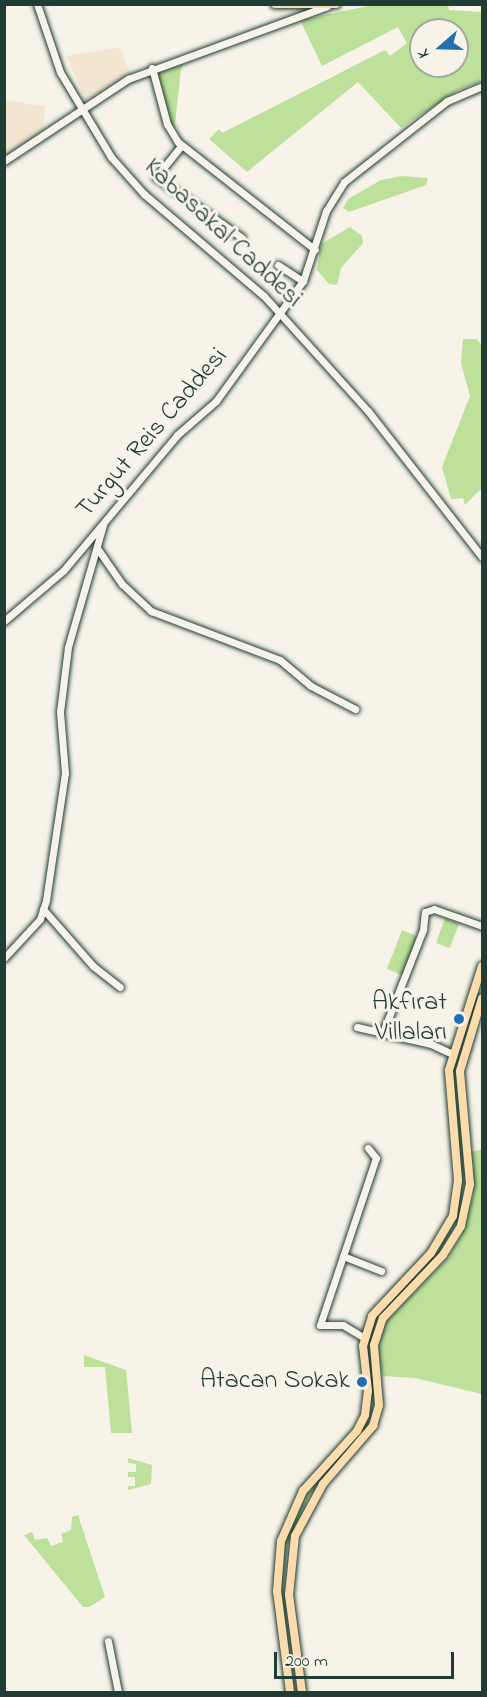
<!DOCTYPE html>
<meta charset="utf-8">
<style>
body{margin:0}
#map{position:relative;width:487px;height:1697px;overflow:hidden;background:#f7f3e8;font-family:"Indie Flower",sans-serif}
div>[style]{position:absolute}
.built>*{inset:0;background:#f2e6d0}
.green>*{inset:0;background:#bde09a}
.roads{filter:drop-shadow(0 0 2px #1f3d34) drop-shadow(0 0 2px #1f3d34)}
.minor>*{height:7px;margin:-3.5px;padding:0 3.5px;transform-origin:3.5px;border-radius:3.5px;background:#f7f3e8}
.major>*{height:8px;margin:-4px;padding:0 4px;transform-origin:4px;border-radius:4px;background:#fcdcac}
.dots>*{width:16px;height:16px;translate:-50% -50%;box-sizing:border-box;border:3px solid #f7f3e8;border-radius:50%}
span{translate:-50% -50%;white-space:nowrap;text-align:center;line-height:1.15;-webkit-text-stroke:6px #f7f3e8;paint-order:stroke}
.street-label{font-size:26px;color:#1f3d34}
.poi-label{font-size:26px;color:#1f3d34}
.right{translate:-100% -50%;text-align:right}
.frame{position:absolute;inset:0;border:6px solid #1f3d34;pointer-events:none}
.north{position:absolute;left:409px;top:18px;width:60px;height:60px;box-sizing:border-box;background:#f7f3e8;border:2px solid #a1aaa0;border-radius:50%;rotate:250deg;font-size:16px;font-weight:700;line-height:24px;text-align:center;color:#1f3d34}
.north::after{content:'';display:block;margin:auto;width:21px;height:27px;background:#1f6fb2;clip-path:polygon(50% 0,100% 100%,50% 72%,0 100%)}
.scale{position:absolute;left:274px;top:1652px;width:180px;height:27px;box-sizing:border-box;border:3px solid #1f3d34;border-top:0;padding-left:8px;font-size:18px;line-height:21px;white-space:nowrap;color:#1f3d34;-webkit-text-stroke:4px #f7f3e8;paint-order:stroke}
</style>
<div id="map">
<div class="built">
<i style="clip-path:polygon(120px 47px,130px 73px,86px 100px,66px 56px)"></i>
<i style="clip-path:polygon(4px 95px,7px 101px,45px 106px,44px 132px,4px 158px)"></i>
</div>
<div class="green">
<i style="clip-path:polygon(evenodd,378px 4px,448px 5px,449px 10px,482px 12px,482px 81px,458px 90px,401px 128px,358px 82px,247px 172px,209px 139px,219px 129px,222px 133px,385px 50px,390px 56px,407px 43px,398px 27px,322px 66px,300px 20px,378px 4px,421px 30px,457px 30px,457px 66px,421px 66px,421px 30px)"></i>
<i style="clip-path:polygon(185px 61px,181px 70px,174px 132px,157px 74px)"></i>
<i style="clip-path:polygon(402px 176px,428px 178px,426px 185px,349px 212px,343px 208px,348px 199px,381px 180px)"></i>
<i style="clip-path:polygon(350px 227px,362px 236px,363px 243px,341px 268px,337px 285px,329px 284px,317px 270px,321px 244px)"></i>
<i style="clip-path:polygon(463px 339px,477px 339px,482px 346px,482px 488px,465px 505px,463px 498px,451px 499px,442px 467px,470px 396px,461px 363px)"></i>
<i style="clip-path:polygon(445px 918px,459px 924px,450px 948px,436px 943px)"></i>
<i style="clip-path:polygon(402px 930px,419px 937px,404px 976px,387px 969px)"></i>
<i style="clip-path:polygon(467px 1018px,455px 1080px,465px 1173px,459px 1217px,439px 1254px,377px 1320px,369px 1349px,375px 1397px,367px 1428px,307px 1499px,287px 1548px,283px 1588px,294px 1692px,281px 1590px,285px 1541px,306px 1494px,354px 1441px,370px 1409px,367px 1344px,375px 1316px,431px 1258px,457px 1213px,462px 1173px,452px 1098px,453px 1067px)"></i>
<i style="clip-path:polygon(482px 1149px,482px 1394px,415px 1378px,383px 1376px,378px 1354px,383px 1325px,448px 1258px,461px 1236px,474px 1193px,471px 1152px)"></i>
<i style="clip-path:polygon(84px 1355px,126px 1370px,132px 1433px,111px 1433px,105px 1367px,84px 1367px)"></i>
<i style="clip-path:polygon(128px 1458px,152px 1465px,151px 1484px,128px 1490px,128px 1486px,135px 1486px,135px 1477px,128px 1477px,128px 1472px,136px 1472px,136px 1464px,128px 1463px)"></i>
<i style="clip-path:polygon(78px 1515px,105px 1597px,89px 1607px,83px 1607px,24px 1535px,32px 1532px,35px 1540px,47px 1538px,51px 1546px,63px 1542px,61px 1534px,71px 1530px,72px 1517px)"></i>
</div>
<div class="roads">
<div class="minor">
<i style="left:37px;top:4px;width:72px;rotate:71.3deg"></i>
<i style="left:60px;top:72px;width:99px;rotate:59deg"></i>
<i style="left:111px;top:157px;width:50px;rotate:48.3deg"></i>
<i style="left:144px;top:194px;width:157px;rotate:40.4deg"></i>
<i style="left:264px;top:296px;width:155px;rotate:47.9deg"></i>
<i style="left:368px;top:411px;width:185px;rotate:52deg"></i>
<i style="left:152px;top:68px;width:58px;rotate:75deg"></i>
<i style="left:167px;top:124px;width:21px;rotate:59deg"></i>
<i style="left:178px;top:142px;width:174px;rotate:38.2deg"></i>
<i style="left:181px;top:146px;width:40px;rotate:129deg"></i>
<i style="left:156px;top:177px;width:105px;rotate:35.3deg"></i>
<i style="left:4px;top:161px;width:149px;rotate:-33.5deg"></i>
<i style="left:128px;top:79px;width:212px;rotate:-20.1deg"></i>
<i style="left:278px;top:265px;width:30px;rotate:33deg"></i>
<i style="left:97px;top:548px;width:44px;rotate:55.2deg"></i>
<i style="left:122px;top:584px;width:40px;rotate:43deg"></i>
<i style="left:151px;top:611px;width:138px;rotate:20.8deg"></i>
<i style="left:280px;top:660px;width:40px;rotate:40deg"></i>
<i style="left:311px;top:686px;width:50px;rotate:27.6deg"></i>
<i style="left:4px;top:621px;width:77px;rotate:-40.3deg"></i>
<i style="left:63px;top:571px;width:177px;rotate:-50deg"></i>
<i style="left:177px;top:435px;width:52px;rotate:-41.1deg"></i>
<i style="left:216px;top:401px;width:148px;rotate:-54.1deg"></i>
<i style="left:303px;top:281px;width:74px;rotate:-71.8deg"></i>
<i style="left:326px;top:211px;width:34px;rotate:-58deg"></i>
<i style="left:344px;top:182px;width:131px;rotate:-38.2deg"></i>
<i style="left:447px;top:101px;width:38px;rotate:-23deg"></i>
<i style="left:43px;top:909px;width:76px;rotate:48.7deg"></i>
<i style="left:93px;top:966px;width:34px;rotate:38deg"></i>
<i style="left:4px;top:958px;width:53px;rotate:-47.3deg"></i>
<i style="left:40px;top:919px;width:20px;rotate:-72deg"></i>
<i style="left:46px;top:900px;width:128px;rotate:-81.5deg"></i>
<i style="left:65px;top:773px;width:61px;rotate:-94.7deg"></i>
<i style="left:60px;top:712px;width:65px;rotate:-83deg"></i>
<i style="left:68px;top:647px;width:127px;rotate:-74deg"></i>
<i style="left:357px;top:1027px;width:76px;rotate:12.9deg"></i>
<i style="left:431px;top:1044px;width:23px;rotate:25deg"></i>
<i style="left:383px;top:1032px;width:110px;rotate:-68.6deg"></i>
<i style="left:423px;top:930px;width:18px;rotate:-84deg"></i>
<i style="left:425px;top:912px;width:9px;rotate:-18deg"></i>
<i style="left:434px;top:909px;width:51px;rotate:19.5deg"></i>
<i style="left:343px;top:1256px;width:41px;rotate:21.5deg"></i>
<i style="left:363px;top:1337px;width:23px;rotate:-149deg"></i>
<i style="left:343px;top:1325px;width:23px;rotate:180deg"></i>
<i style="left:320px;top:1325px;width:176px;rotate:-71.5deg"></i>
<i style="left:376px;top:1158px;width:13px;rotate:-129deg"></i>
<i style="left:108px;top:1641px;width:52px;rotate:78.9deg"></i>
</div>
<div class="major">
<i style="left:275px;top:4px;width:61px"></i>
<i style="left:290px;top:1692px;width:102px;rotate:-97.3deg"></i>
<i style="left:277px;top:1591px;width:50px;rotate:-85.4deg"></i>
<i style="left:281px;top:1541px;width:55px;rotate:-66.3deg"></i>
<i style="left:303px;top:1491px;width:81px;rotate:-48deg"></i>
<i style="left:357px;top:1431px;width:18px;rotate:-63deg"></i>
<i style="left:365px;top:1415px;width:24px;rotate:-83deg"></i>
<i style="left:368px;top:1391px;width:45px;rotate:-96.3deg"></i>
<i style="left:363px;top:1346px;width:31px;rotate:-73deg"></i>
<i style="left:372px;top:1316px;width:86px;rotate:-46.9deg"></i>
<i style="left:431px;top:1253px;width:43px;rotate:-59.3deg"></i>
<i style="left:453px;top:1216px;width:36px;rotate:-82deg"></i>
<i style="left:458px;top:1180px;width:110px;rotate:-94.7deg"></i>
<i style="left:449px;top:1070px;width:109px;rotate:-72.4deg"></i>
<i style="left:302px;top:1692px;width:98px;rotate:-97.6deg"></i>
<i style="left:289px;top:1595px;width:59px;rotate:-84.2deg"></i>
<i style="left:295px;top:1536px;width:59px;rotate:-61.7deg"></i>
<i style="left:323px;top:1484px;width:77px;rotate:-49.2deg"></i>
<i style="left:373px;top:1426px;width:22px;rotate:-74deg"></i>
<i style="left:379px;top:1405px;width:60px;rotate:-94.8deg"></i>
<i style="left:374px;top:1345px;width:28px;rotate:-72deg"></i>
<i style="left:383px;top:1318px;width:87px;rotate:-46.4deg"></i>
<i style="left:443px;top:1255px;width:34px;rotate:-58deg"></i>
<i style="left:461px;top:1226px;width:43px;rotate:-77.9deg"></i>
<i style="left:470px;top:1184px;width:113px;rotate:-95.1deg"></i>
<i style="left:460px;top:1071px;width:76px;rotate:-73.2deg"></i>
</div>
</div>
<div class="dots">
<i style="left:459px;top:1019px;background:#1f6fb2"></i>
<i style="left:362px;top:1382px;background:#1f6fb2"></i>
</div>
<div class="street-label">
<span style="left:222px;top:234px;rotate:43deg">Kabasakal Caddesi</span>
<span style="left:153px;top:434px;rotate:-49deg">Turgut Reis Caddesi</span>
</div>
<div class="poi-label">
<span class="right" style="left:447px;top:1019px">Akfırat<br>Villaları</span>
<span class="right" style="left:350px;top:1382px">Atacan Sokak</span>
</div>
<div class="frame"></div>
<div class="north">K</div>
<div class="scale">200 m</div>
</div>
